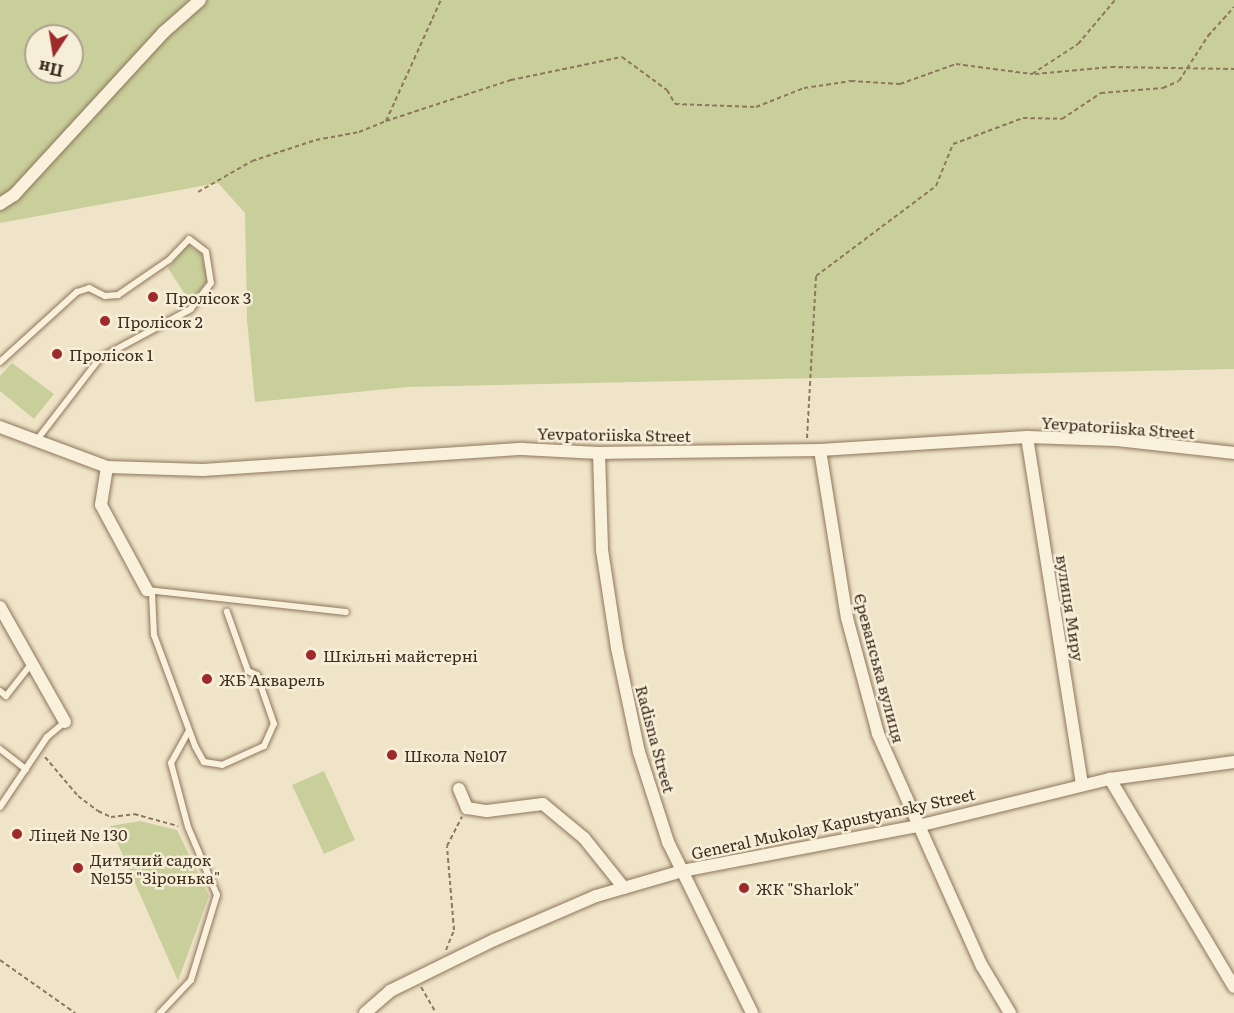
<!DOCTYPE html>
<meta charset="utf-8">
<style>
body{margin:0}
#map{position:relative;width:1234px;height:1013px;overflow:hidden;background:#f0e4c8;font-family:Literata,serif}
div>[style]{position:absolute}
.green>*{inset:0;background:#c9cf9b}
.path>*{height:2px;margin-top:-1px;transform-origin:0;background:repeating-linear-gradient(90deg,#8d765c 0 4.5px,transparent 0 7.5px)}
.roads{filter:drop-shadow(0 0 2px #8d765c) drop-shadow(0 0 2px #8d765c)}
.service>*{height:6px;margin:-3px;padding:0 3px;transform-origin:3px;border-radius:3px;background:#faf1dc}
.minor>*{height:12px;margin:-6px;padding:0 6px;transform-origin:6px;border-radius:6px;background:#faf1dc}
.dots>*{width:16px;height:16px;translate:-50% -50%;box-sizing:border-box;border:3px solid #f7eed8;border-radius:50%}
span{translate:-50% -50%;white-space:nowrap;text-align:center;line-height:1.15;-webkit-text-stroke:5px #f7eed8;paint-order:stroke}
.poi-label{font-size:16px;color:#3d2e20}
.left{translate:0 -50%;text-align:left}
.street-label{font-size:16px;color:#3d2e20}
.north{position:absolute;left:24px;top:24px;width:60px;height:60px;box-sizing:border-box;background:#f7eed8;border:2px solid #ada18e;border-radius:50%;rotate:192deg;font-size:16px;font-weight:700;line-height:24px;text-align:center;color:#3d2e20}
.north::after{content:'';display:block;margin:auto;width:21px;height:27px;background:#9e2a2b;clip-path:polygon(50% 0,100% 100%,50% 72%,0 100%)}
</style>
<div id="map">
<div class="green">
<i style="clip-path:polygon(evenodd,0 0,1234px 0,1234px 369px,408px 387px,255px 402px,247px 320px,245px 213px,218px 183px,0 223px,0 0,36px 36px,72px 36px,72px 72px,36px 72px,36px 36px)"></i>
<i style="clip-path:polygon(187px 245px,201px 253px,208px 280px,190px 302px,168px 268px)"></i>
<i style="clip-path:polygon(12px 363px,54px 394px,34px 419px,0 391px,0 376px)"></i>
<i style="clip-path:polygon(324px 771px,355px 840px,324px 854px,292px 785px)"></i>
<i style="clip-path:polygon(140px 821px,177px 830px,209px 896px,178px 981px,110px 826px)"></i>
</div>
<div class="path">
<i style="left:1035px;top:74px;width:76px;rotate:-5.3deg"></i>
<i style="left:1111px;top:67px;width:123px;rotate:0.9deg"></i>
<i style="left:386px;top:121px;width:132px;rotate:-18.2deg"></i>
<i style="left:511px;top:80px;width:113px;rotate:-11.7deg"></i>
<i style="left:622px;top:57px;width:56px;rotate:36.3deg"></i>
<i style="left:667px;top:90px;width:16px;rotate:60deg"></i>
<i style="left:675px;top:104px;width:81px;rotate:2.1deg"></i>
<i style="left:756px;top:107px;width:52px;rotate:-21.6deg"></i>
<i style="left:804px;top:88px;width:48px;rotate:-8.5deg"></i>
<i style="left:851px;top:81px;width:49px;rotate:3.5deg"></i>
<i style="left:900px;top:84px;width:59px;rotate:-19.7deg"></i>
<i style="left:956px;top:64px;width:77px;rotate:7.5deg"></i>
<i style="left:1032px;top:74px;width:55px;rotate:-33.1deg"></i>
<i style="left:1078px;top:44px;width:57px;rotate:-49.9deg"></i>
<i style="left:198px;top:192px;width:62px;rotate:-29.9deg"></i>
<i style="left:252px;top:161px;width:67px;rotate:-18.2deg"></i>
<i style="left:316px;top:140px;width:44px;rotate:-10.5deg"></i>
<i style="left:359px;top:132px;width:29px;rotate:-22deg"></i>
<i style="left:386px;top:121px;width:133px;rotate:-65.6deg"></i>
<i style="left:807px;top:438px;width:162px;rotate:-86.8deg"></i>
<i style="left:816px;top:276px;width:150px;rotate:-36.9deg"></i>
<i style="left:936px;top:186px;width:45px;rotate:-68deg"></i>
<i style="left:953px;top:144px;width:75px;rotate:-20.4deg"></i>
<i style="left:1023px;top:118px;width:39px;rotate:1deg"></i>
<i style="left:1062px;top:119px;width:47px;rotate:-33.7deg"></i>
<i style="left:1101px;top:93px;width:62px;rotate:-4.6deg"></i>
<i style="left:1163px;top:88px;width:17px;rotate:-24deg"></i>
<i style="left:1179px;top:81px;width:54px;rotate:-57.2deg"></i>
<i style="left:1208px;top:36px;width:39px;rotate:-48deg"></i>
<i style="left:45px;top:757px;width:51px;rotate:49.8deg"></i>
<i style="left:78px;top:796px;width:25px;rotate:37deg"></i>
<i style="left:98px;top:811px;width:14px;rotate:25deg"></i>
<i style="left:111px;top:817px;width:23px;rotate:-7deg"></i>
<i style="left:134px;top:814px;width:46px;rotate:15.3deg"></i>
<i style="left:446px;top:950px;width:22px;rotate:-68deg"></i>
<i style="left:454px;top:930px;width:84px;rotate:-94.8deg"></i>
<i style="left:447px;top:846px;width:33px;rotate:-63deg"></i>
<i style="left:0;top:960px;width:92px;rotate:35.2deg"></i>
<i style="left:421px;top:987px;width:30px;rotate:60deg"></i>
</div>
<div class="roads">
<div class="service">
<i style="left:0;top:362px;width:104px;rotate:-42.3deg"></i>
<i style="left:77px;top:292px;width:13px;rotate:-18deg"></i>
<i style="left:89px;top:288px;width:18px;rotate:27deg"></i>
<i style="left:105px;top:296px;width:13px;rotate:-4deg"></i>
<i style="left:118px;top:295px;width:62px;rotate:-34.5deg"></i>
<i style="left:169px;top:260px;width:29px;rotate:-46deg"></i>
<i style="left:189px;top:239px;width:21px;rotate:37deg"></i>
<i style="left:206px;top:252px;width:31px;rotate:81deg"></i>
<i style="left:211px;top:283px;width:33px;rotate:128deg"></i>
<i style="left:191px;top:309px;width:103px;rotate:151.7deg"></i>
<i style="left:100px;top:358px;width:105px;rotate:127.6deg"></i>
<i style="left:147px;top:590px;width:200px;rotate:6.3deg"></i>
<i style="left:148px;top:590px;width:5px;rotate:37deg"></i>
<i style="left:152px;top:593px;width:42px;rotate:87.3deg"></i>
<i style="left:154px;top:635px;width:118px;rotate:69.7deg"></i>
<i style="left:195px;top:746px;width:18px;rotate:61deg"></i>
<i style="left:204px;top:762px;width:18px;rotate:9deg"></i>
<i style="left:222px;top:765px;width:46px;rotate:-24.3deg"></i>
<i style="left:264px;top:746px;width:24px;rotate:-66deg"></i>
<i style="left:274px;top:724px;width:52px;rotate:-109.1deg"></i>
<i style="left:257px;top:675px;width:10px;rotate:-156deg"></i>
<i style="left:248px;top:671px;width:63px;rotate:-109.6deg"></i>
<i style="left:0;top:691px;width:8px;rotate:40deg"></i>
<i style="left:6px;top:696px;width:42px;rotate:-51.8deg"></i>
<i style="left:0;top:749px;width:33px;rotate:38deg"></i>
<i style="left:0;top:807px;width:84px;rotate:-56.1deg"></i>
<i style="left:47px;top:737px;width:23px;rotate:-40deg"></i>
<i style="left:160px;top:1013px;width:45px;rotate:-46.8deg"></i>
<i style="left:191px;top:980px;width:89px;rotate:-73deg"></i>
<i style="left:217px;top:895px;width:74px;rotate:-113.1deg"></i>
<i style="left:188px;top:827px;width:66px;rotate:-104.9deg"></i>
<i style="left:171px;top:763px;width:37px;rotate:-61deg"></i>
</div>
<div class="minor">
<i style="left:0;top:204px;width:17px;rotate:-33deg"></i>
<i style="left:14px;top:195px;width:222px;rotate:-47.4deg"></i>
<i style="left:164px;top:32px;width:48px;rotate:-41.6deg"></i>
<i style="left:0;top:427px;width:114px;rotate:20.5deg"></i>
<i style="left:107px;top:467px;width:96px;rotate:1.8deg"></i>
<i style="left:203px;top:470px;width:320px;rotate:-3.8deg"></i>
<i style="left:522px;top:449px;width:77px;rotate:3deg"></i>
<i style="left:599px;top:453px;width:221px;rotate:-0.8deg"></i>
<i style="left:820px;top:450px;width:207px;rotate:-3.6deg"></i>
<i style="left:1027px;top:437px;width:90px;rotate:1.9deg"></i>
<i style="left:1117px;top:440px;width:118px;rotate:6.3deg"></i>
<i style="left:1027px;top:437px;width:352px;rotate:81deg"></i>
<i style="left:820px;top:450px;width:170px;rotate:80.9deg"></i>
<i style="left:847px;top:618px;width:120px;rotate:75deg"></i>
<i style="left:878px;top:734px;width:254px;rotate:65.9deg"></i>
<i style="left:982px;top:966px;width:55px;rotate:59.2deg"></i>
<i style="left:599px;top:453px;width:97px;rotate:88.2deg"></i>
<i style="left:602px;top:550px;width:99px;rotate:81.3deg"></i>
<i style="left:617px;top:648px;width:106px;rotate:78.1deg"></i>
<i style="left:639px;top:752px;width:95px;rotate:72.1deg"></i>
<i style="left:668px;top:842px;width:191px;rotate:63.8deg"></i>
<i style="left:107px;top:467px;width:38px;rotate:99deg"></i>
<i style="left:101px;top:505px;width:97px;rotate:61.6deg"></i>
<i style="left:0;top:607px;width:132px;rotate:60.5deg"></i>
<i style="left:1110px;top:779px;width:242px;rotate:59.2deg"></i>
<i style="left:459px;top:789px;width:21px;rotate:67deg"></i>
<i style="left:467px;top:808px;width:20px;rotate:9deg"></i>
<i style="left:487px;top:811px;width:56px;rotate:-7.1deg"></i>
<i style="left:543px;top:804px;width:53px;rotate:39.7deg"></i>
<i style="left:584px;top:838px;width:64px;rotate:51.3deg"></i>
<i style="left:365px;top:1013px;width:33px;rotate:-41deg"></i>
<i style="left:390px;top:991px;width:116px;rotate:-26.1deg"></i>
<i style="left:494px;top:940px;width:111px;rotate:-23.3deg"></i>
<i style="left:596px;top:896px;width:90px;rotate:-16.2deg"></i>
<i style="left:682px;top:871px;width:240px;rotate:-10.8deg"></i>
<i style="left:918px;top:826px;width:198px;rotate:-13.8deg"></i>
<i style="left:1110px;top:779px;width:125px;rotate:-7.8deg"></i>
</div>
</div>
<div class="dots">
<i style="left:153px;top:297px;background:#9e2a2b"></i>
<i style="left:105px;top:321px;background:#9e2a2b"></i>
<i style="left:57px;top:354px;background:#9e2a2b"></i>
<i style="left:311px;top:655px;background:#9e2a2b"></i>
<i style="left:207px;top:679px;background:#9e2a2b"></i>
<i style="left:392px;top:755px;background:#9e2a2b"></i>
<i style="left:17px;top:834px;background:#9e2a2b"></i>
<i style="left:78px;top:868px;background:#9e2a2b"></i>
<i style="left:744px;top:888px;background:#9e2a2b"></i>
</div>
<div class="poi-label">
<span class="left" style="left:165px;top:297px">Пролісок 3</span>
<span class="left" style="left:117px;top:321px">Пролісок 2</span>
<span class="left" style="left:69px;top:354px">Пролісок 1</span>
<span class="left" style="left:323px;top:655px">Шкільні майстерні</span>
<span class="left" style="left:219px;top:679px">ЖБ Акварель</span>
<span class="left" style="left:404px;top:755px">Школа №107</span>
<span class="left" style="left:29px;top:834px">Ліцей № 130</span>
<span class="left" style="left:90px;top:868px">Дитячий садок<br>№155 "Зіронька"</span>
<span class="left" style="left:756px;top:888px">ЖК "Sharlok"</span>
</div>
<div class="street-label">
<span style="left:1118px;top:427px;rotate:4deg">Yevpatoriiska Street</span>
<span style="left:614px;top:434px;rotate:1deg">Yevpatoriiska Street</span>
<span style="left:1071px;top:608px;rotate:81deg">вулиця Миру</span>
<span style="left:880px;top:668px;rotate:75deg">Єреванська вулиця</span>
<span style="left:656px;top:739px;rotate:75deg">Radisna Street</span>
<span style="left:833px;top:823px;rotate:-12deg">General Mukolay Kapustyansky Street</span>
</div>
<div class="north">Пн</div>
</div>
